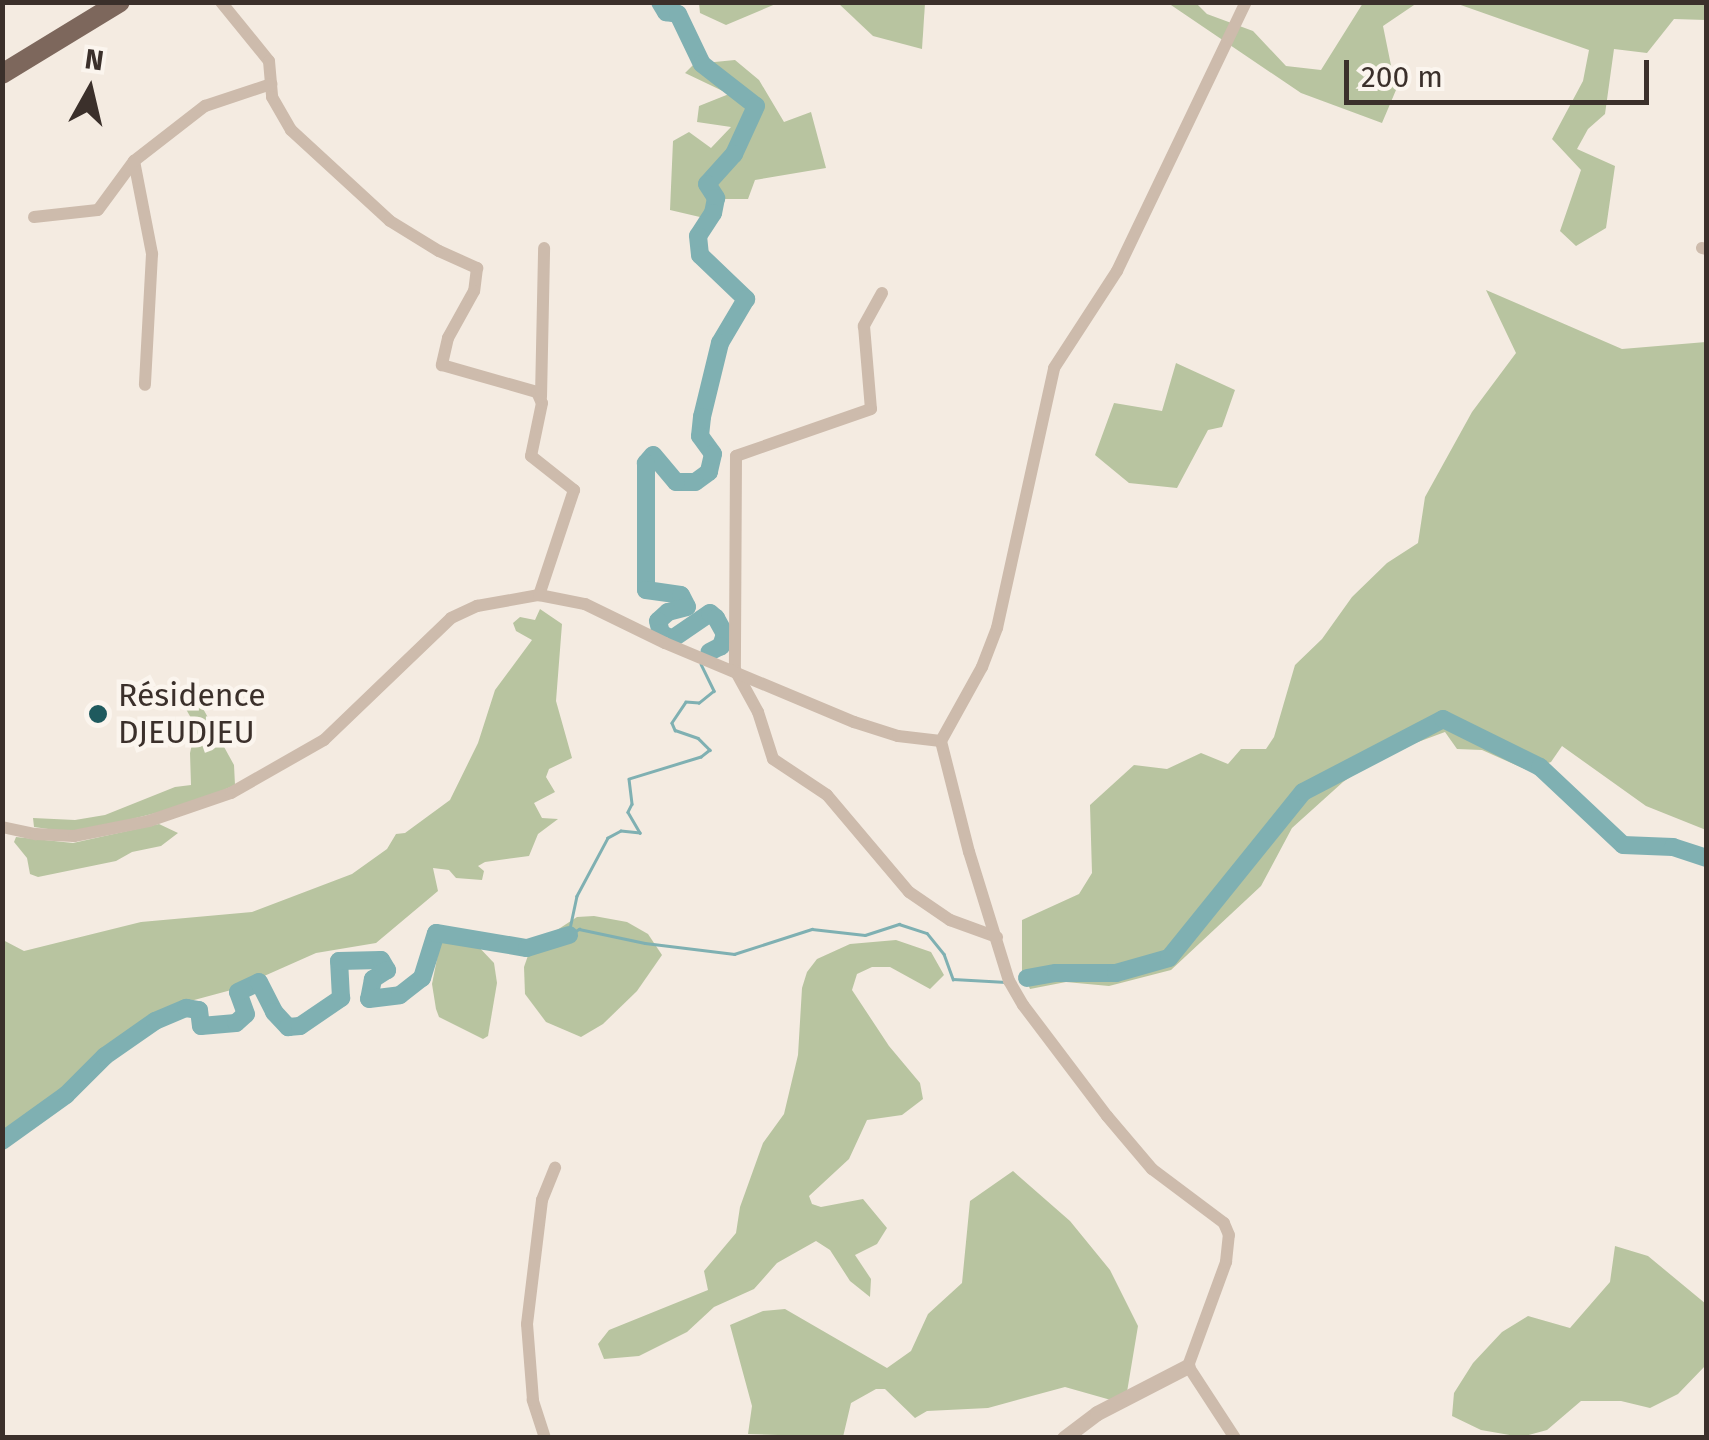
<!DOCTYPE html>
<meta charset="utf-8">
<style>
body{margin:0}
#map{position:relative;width:1709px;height:1440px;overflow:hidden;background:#f4ebe1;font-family:"Fira Sans",sans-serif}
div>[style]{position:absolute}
.green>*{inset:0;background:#b8c4a0}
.stream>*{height:2.5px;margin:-1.25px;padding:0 1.25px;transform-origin:1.25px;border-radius:1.25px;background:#7fb0b2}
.river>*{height:18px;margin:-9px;padding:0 9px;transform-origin:9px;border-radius:9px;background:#7fb0b2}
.minor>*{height:12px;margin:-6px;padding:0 6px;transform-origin:6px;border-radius:6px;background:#cdbbac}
.tertiary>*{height:15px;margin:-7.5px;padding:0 7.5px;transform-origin:7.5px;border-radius:7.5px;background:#cdbbac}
.primary>*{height:20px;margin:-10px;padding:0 10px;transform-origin:10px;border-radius:10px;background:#7d675c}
.dots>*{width:28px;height:28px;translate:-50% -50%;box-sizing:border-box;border:5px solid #fbf5ee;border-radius:50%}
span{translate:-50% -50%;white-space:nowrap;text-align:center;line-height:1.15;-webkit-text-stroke:9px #fbf5ee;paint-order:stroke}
.poi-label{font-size:32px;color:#3b302b}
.left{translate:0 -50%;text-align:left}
.frame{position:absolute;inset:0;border:5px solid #3b302b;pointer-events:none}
.north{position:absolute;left:40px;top:40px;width:100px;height:100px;-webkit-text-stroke:8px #fbf5ee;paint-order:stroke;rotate:8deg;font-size:28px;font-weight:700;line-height:40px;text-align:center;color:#3b302b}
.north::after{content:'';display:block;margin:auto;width:35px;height:45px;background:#3b302b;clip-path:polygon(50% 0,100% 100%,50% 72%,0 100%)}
.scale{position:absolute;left:1344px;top:60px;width:305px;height:45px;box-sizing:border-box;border:5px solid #3b302b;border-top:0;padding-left:12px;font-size:30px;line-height:35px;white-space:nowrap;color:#3b302b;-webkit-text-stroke:8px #fbf5ee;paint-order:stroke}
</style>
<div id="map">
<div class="green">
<i style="clip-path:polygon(699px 3px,699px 2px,778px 3px,726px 25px,700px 13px)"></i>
<i style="clip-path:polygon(838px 3px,925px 3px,922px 49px,873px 36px)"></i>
<i style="clip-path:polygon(1168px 3px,1196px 3px,1207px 14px,1253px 31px,1286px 66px,1321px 70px,1363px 3px,1417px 3px,1383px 26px,1396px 90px,1382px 123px,1301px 93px)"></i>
<i style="clip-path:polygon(1455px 3px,1706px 3px,1706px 20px,1674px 19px,1647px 53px,1614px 49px,1605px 114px,1588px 129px,1577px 149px,1615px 166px,1606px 228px,1576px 246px,1560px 231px,1581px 170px,1552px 139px,1583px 81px,1589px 50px)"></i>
<i style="clip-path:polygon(735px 60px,759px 80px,784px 122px,811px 112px,826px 168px,755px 180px,748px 199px,725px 199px,717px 221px,670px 210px,673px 141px,689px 132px,711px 148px,731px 127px,697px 122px,699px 106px,729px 94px,685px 73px,694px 64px)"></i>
<i style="clip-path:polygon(1486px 290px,1622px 349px,1706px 342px,1706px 830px,1646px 806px,1562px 746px,1551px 762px,1527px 770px,1482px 750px,1457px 749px,1445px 732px,1383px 755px,1343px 782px,1292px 828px,1261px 886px,1171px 970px,1109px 986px,1066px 982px,1030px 989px,1022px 971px,1022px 920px,1079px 894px,1092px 873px,1090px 805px,1134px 765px,1167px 769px,1201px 753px,1228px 764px,1241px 749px,1266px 749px,1274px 737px,1295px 665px,1322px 639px,1352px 597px,1387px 563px,1418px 543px,1425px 497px,1472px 412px,1516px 353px)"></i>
<i style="clip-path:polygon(1176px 363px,1235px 390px,1222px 427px,1208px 430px,1177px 488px,1129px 483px,1095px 455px,1114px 403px,1162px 411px)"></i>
<i style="clip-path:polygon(540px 609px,562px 624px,556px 701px,572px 758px,549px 769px,546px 777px,555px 792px,534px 803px,542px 818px,558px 819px,538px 834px,529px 856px,485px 862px,478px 866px,484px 871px,482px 880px,456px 878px,449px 870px,433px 868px,438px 891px,376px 943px,316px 953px,235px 989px,183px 1003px,135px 1027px,3px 1138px,3px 940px,24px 951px,141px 922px,252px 912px,352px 874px,387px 849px,396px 834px,405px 833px,450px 800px,478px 743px,495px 690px,532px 640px,516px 631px,513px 623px,520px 617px,535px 620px)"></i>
<i style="clip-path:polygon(189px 683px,234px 765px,235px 785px,192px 804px,76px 833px,34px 827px,33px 818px,75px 820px,105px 815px,175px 787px,191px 785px,190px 753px,196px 727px,177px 693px)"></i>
<i style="clip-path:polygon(159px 824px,178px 833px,161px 846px,132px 852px,116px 861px,38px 877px,30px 874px,27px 858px,14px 842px,16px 837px,73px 843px)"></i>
<i style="clip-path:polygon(594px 916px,627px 922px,648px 934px,662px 955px,637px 991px,603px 1024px,581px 1037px,546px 1022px,525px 994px,524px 967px,531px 947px,577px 917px)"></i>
<i style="clip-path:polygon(447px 938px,475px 943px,494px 963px,497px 983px,488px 1036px,483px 1039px,439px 1017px,436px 1009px,432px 984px,440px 944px)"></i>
<i style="clip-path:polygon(896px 940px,931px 952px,944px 975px,930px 989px,890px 967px,872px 967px,857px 974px,852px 990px,889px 1046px,920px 1083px,923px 1099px,902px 1115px,867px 1120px,849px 1159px,809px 1196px,812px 1204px,821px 1207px,863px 1199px,887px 1228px,877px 1244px,855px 1255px,871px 1279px,870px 1297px,850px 1281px,830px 1250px,816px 1241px,777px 1263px,754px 1289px,714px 1307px,687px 1332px,639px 1356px,604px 1359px,598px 1344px,609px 1330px,708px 1290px,704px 1271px,736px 1233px,740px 1207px,763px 1143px,784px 1114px,798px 1055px,802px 988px,807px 972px,817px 959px,850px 944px)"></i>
<i style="clip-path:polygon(1013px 1171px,1070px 1221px,1110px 1270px,1138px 1326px,1125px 1404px,1065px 1387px,988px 1408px,927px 1411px,915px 1418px,885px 1389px,876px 1389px,851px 1403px,843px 1437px,748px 1434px,752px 1406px,730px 1325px,763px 1311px,785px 1309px,887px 1368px,911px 1351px,928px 1314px,962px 1283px,970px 1201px)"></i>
<i style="clip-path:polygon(1615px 1246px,1648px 1256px,1706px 1304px,1706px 1365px,1678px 1394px,1650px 1408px,1621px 1401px,1581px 1401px,1547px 1430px,1521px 1437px,1481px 1430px,1452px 1416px,1454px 1393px,1473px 1363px,1502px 1332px,1528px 1316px,1570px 1328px,1610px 1282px)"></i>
</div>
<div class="stream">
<i style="left:701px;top:664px;width:30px;rotate:64deg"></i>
<i style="left:714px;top:691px;width:19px;rotate:141deg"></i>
<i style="left:699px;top:703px;width:13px;rotate:-176deg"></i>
<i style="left:686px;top:702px;width:25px;rotate:124deg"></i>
<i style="left:672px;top:723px;width:8px;rotate:67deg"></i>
<i style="left:675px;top:730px;width:24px;rotate:19deg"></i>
<i style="left:698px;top:738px;width:17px;rotate:45deg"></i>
<i style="left:710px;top:750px;width:11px;rotate:142deg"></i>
<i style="left:701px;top:757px;width:75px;rotate:163deg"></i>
<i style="left:629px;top:779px;width:25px;rotate:83deg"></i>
<i style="left:632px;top:804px;width:9px;rotate:117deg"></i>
<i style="left:628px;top:812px;width:24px;rotate:60deg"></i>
<i style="left:640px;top:833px;width:19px;rotate:-174deg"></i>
<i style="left:621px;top:831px;width:15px;rotate:152deg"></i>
<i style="left:608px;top:838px;width:66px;rotate:118.1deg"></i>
<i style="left:577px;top:896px;width:40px;rotate:102deg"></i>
<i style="left:569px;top:935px;width:12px;rotate:-31deg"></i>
<i style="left:579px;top:929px;width:67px;rotate:12deg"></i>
<i style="left:645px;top:943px;width:90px;rotate:7deg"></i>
<i style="left:734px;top:954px;width:82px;rotate:-17.8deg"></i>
<i style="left:812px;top:929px;width:53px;rotate:6.5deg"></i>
<i style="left:865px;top:935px;width:36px;rotate:-18deg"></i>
<i style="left:899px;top:924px;width:29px;rotate:18deg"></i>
<i style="left:927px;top:933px;width:27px;rotate:51deg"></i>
<i style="left:944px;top:954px;width:27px;rotate:70deg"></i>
<i style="left:953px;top:979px;width:53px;rotate:3.2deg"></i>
</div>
<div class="river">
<i style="left:660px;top:2px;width:12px;rotate:59deg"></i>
<i style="left:666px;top:12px;width:12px;rotate:9deg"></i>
<i style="left:678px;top:14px;width:55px;rotate:64.4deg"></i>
<i style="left:702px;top:64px;width:68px;rotate:37.9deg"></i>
<i style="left:756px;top:106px;width:53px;rotate:114.6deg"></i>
<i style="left:734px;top:154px;width:40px;rotate:132deg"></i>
<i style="left:707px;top:184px;width:17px;rotate:57deg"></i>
<i style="left:716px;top:198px;width:15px;rotate:101deg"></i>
<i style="left:713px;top:213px;width:27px;rotate:123deg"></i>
<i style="left:698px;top:236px;width:19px;rotate:84deg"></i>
<i style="left:700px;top:255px;width:64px;rotate:43.7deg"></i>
<i style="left:746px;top:299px;width:51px;rotate:120.6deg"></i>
<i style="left:720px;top:343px;width:76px;rotate:103.7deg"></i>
<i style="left:702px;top:417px;width:19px;rotate:96deg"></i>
<i style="left:700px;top:436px;width:22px;rotate:54deg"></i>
<i style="left:713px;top:454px;width:18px;rotate:103deg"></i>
<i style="left:709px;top:472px;width:17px;rotate:144deg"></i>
<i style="left:695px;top:482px;width:19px;rotate:180deg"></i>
<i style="left:676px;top:482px;width:35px;rotate:-130deg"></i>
<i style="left:653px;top:455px;width:11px;rotate:131deg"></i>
<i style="left:646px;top:463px;width:127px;rotate:90deg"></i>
<i style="left:646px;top:590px;width:35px;rotate:8deg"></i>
<i style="left:681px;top:595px;width:13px;rotate:63deg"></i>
<i style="left:687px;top:607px;width:20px;rotate:165deg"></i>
<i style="left:668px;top:612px;width:13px;rotate:138deg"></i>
<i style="left:658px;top:621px;width:12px;rotate:76deg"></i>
<i style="left:661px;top:633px;width:13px;rotate:29deg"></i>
<i style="left:672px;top:639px;width:46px;rotate:-34.4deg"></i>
<i style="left:710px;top:613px;width:8px;rotate:40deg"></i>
<i style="left:716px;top:618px;width:18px;rotate:61deg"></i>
<i style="left:725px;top:634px;width:13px;rotate:108deg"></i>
<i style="left:721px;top:646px;width:13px;rotate:153deg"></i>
<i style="left:1027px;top:978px;width:29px;rotate:-10deg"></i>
<i style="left:1056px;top:973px;width:60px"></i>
<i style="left:1116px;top:973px;width:55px;rotate:-15.8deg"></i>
<i style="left:1169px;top:958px;width:213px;rotate:-51.1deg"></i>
<i style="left:1303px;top:792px;width:158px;rotate:-27.5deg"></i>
<i style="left:1443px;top:719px;width:108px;rotate:26.3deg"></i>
<i style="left:1540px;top:767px;width:114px;rotate:43.2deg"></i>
<i style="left:1623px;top:845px;width:50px;rotate:2.3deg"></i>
<i style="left:1673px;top:847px;width:35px;rotate:18deg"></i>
<i style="left:2px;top:1141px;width:79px;rotate:-35.7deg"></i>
<i style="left:66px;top:1095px;width:55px;rotate:-45deg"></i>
<i style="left:105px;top:1056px;width:61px;rotate:-35deg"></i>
<i style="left:155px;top:1021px;width:34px;rotate:-23deg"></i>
<i style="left:186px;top:1008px;width:13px;rotate:9deg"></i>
<i style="left:199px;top:1010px;width:16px;rotate:83deg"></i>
<i style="left:201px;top:1026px;width:35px;rotate:-5deg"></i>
<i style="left:236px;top:1023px;width:13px;rotate:-42deg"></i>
<i style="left:246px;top:1014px;width:23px;rotate:-110deg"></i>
<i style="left:238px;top:992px;width:23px;rotate:-25deg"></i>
<i style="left:259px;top:982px;width:34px;rotate:63deg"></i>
<i style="left:274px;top:1012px;width:21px;rotate:47deg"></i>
<i style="left:288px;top:1027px;width:12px;rotate:-5deg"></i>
<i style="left:300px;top:1026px;width:50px;rotate:-34.3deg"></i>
<i style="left:341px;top:998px;width:37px;rotate:-93deg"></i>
<i style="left:339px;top:961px;width:42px;rotate:-1.4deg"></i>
<i style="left:381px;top:960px;width:12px;rotate:59deg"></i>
<i style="left:387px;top:970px;width:17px;rotate:147deg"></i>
<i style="left:373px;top:979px;width:20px;rotate:101deg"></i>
<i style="left:369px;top:999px;width:31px;rotate:-7deg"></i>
<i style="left:400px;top:995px;width:28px;rotate:-38deg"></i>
<i style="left:422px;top:978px;width:47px;rotate:-72.7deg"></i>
<i style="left:436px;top:933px;width:92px;rotate:9.4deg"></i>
<i style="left:527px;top:948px;width:44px;rotate:-17.2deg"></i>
</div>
<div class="minor">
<i style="left:221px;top:2px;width:76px;rotate:50.9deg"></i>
<i style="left:269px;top:61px;width:36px;rotate:85deg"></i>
<i style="left:272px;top:97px;width:38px;rotate:60deg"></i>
<i style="left:291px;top:130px;width:134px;rotate:42.6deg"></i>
<i style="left:390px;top:221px;width:57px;rotate:31.5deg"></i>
<i style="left:439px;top:251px;width:42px;rotate:24.1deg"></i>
<i style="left:477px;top:268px;width:23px;rotate:97deg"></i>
<i style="left:474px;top:291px;width:54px;rotate:119deg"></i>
<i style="left:448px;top:338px;width:28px;rotate:103deg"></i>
<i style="left:442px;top:365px;width:99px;rotate:15.9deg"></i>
<i style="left:537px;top:392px;width:12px;rotate:66deg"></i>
<i style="left:542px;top:403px;width:54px;rotate:101.7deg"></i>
<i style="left:531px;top:456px;width:55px;rotate:38.3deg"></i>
<i style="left:574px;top:490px;width:111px;rotate:108.4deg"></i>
<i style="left:134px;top:161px;width:95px;rotate:79deg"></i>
<i style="left:152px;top:254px;width:131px;rotate:93.1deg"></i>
<i style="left:34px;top:217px;width:64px;rotate:-6.2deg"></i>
<i style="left:98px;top:210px;width:61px;rotate:-53.7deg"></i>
<i style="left:134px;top:161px;width:90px;rotate:-37.8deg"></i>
<i style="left:205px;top:106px;width:70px;rotate:-18.4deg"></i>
<i style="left:1702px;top:248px;width:4px;rotate:14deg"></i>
<i style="left:882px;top:293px;width:38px;rotate:119deg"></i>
<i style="left:864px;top:326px;width:83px;rotate:85.2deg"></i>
<i style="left:871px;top:409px;width:143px;rotate:160.8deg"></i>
<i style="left:736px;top:456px;width:214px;rotate:90.3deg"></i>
<i style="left:735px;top:670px;width:48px;rotate:61.3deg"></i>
<i style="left:758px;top:712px;width:49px;rotate:72.3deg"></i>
<i style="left:773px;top:759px;width:65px;rotate:33.7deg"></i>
<i style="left:827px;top:795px;width:127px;rotate:49.8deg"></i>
<i style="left:909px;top:892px;width:50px;rotate:34.3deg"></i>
<i style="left:950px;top:920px;width:50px;rotate:19.9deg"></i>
<i style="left:541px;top:397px;width:149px;rotate:-88.8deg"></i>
<i style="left:2px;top:827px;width:35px;rotate:12deg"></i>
<i style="left:36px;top:834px;width:38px;rotate:3deg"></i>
<i style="left:74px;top:836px;width:76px;rotate:-11.3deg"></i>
<i style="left:149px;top:821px;width:87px;rotate:-18.9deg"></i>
<i style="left:231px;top:793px;width:107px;rotate:-29.7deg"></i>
<i style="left:324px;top:740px;width:176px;rotate:-43.8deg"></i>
<i style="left:451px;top:618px;width:29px;rotate:-25deg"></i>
<i style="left:477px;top:606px;width:63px;rotate:-10.1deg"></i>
<i style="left:539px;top:595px;width:47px;rotate:11.1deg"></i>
<i style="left:585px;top:604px;width:89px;rotate:26deg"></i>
<i style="left:665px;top:643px;width:205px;rotate:22.7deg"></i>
<i style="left:854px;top:722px;width:46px;rotate:17.7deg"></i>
<i style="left:898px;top:736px;width:43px;rotate:6.6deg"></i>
<i style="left:545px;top:1438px;width:40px;rotate:-108deg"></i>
<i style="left:533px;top:1400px;width:76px;rotate:-94.5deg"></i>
<i style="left:527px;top:1324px;width:125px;rotate:-83.1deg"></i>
<i style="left:542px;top:1200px;width:35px;rotate:-68deg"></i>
<i style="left:1235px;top:1438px;width:86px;rotate:-123.1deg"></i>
<i style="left:1188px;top:1366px;width:111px;rotate:-69.9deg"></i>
<i style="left:1226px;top:1262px;width:27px;rotate:-84deg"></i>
<i style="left:1229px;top:1235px;width:13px;rotate:-113deg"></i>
<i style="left:1224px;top:1223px;width:90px;rotate:-143.1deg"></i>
<i style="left:1152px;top:1169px;width:70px;rotate:-130.3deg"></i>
<i style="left:1107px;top:1116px;width:139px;rotate:-127.1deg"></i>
<i style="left:1023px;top:1005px;width:28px;rotate:-120deg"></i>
<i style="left:1009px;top:981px;width:135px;rotate:-107.2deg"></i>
<i style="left:969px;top:852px;width:114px;rotate:-104.2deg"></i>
<i style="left:941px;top:741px;width:85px;rotate:-61deg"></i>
<i style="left:982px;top:667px;width:42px;rotate:-69deg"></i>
<i style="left:997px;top:628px;width:266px;rotate:-77.6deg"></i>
<i style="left:1054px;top:368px;width:116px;rotate:-57deg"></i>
<i style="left:1117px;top:271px;width:298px;rotate:-64.4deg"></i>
</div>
<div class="tertiary">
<i style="left:1064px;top:1438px;width:41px;rotate:-37.1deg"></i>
<i style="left:1097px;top:1413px;width:102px;rotate:-27.3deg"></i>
</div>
<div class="primary">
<i style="left:2px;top:74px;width:138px;rotate:-31.4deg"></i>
</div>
<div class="dots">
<i style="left:98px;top:714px;background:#1f5a5e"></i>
</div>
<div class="poi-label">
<span class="left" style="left:118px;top:714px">Résidence<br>DJEUDJEU</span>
</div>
<div class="frame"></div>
<div class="north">N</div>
<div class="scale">200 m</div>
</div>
